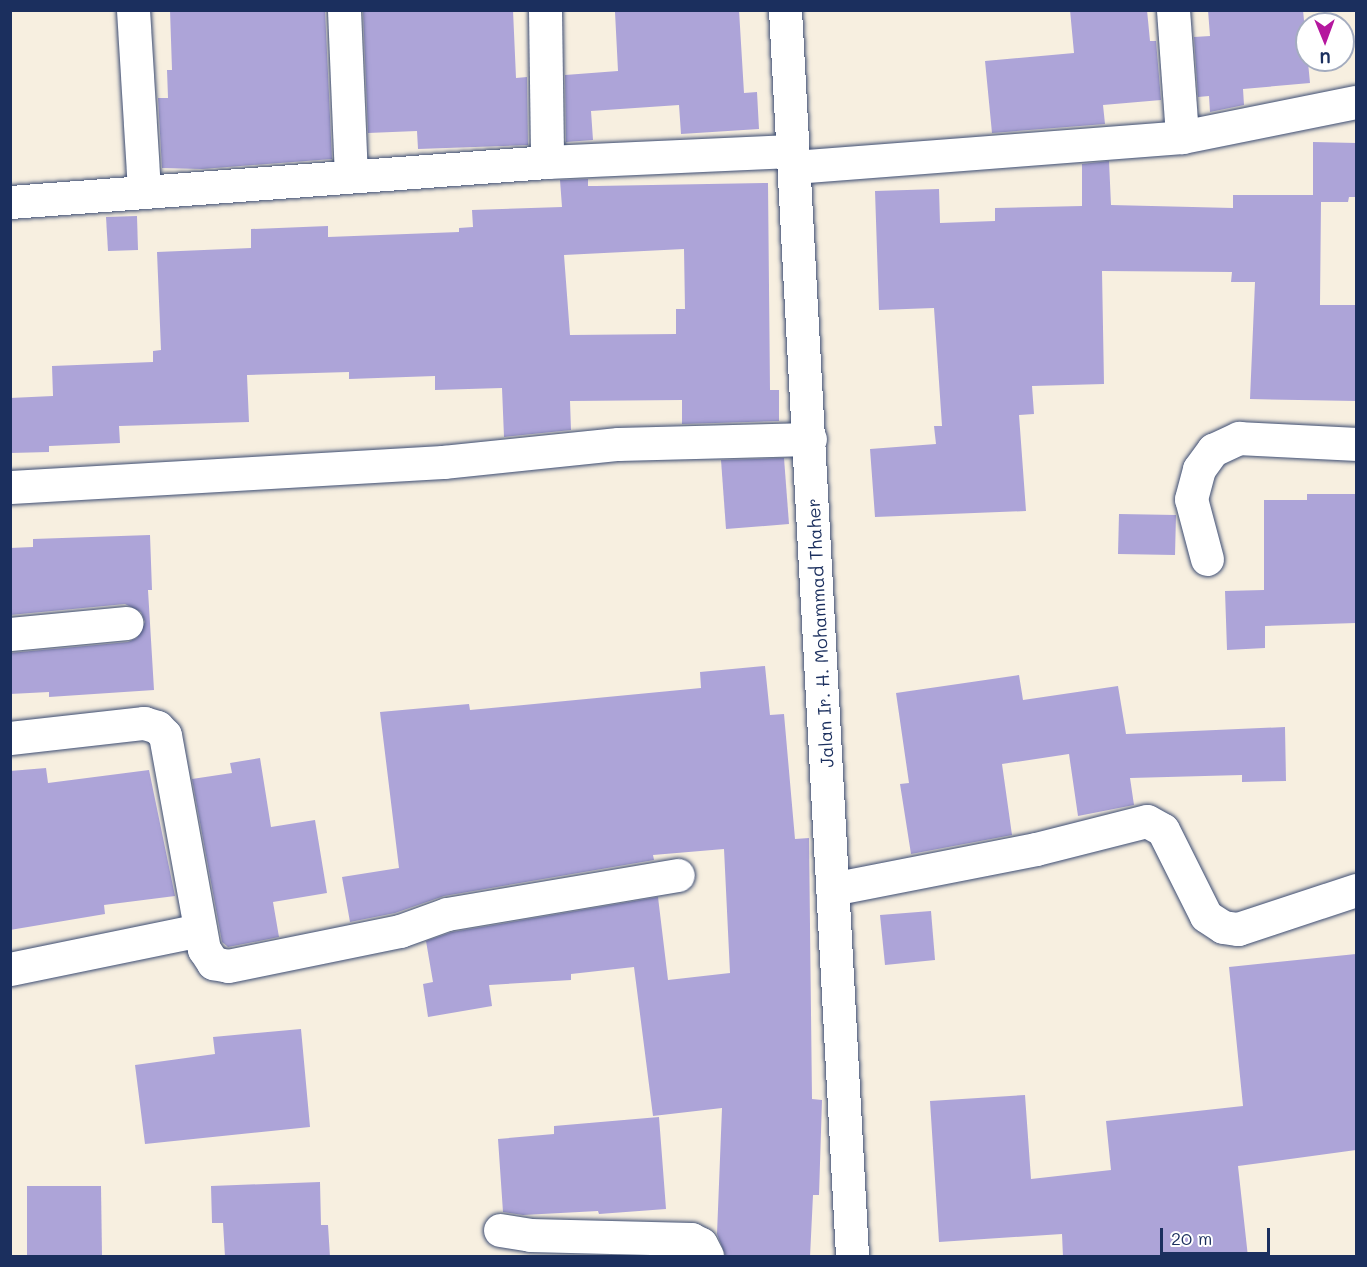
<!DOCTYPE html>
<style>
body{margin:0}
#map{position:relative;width:1367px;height:1267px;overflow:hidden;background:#f7efe0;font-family:Mali,sans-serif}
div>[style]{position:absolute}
.building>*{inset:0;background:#ada4d8}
.roads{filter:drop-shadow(0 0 2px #3c4c72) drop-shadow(0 0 2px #3c4c72)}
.minor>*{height:33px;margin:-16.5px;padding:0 16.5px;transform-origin:16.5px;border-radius:16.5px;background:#fff}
.secondary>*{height:33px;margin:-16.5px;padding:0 16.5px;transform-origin:16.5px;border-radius:16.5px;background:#fff}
span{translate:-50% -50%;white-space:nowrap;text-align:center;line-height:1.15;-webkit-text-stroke:4.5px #fff;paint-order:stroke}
.street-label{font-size:18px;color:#1b2f5e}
.frame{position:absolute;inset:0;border:12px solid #1b2f5e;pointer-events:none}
.north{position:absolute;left:1295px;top:12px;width:60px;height:60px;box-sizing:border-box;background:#fff;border:2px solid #a4acbf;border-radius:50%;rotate:179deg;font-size:16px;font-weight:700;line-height:24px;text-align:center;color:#1b2f5e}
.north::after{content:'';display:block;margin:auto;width:21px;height:27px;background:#b5179e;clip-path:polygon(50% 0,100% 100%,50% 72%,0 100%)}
.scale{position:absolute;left:1160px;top:1228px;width:110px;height:27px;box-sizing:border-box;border:3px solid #1b2f5e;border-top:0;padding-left:8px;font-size:18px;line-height:21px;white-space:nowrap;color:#1b2f5e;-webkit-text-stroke:4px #fff;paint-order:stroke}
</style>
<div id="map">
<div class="building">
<i style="clip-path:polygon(170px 10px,325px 10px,332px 159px,202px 169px,162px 168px,158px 98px,168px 98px,167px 70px,172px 70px)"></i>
<i style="clip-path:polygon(363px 10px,513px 10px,516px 78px,527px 77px,528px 145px,418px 149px,417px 131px,368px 133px)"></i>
<i style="clip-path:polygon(739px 10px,744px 93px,757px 92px,759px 129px,681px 134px,679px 105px,591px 111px,593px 140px,566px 142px,565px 75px,618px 71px,615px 12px)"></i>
<i style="clip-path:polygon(1070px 10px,1147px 10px,1150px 41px,1156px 41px,1161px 100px,1103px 105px,1105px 124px,992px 133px,985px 61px,1074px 53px)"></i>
<i style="clip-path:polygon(1208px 10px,1303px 10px,1310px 83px,1243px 89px,1244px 105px,1210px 112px,1209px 96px,1198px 97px,1194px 37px,1210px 36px)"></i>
<i style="clip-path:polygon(1313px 142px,1356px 143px,1356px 197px,1349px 197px,1348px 202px,1321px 202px,1320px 305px,1356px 305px,1356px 401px,1250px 399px,1255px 282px,1231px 282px,1232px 272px,1102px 271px,1104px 384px,1032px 386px,1034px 414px,1019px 415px,1026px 511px,875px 517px,870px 449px,936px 444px,934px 426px,942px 426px,934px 308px,879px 310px,875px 191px,939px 189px,940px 223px,995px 221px,995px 208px,1082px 206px,1082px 164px,1109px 161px,1111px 205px,1233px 208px,1233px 195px,1313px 195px)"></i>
<i style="clip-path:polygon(evenodd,588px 179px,588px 186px,596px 186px,768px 183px,770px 390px,779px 390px,779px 421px,682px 424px,682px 400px,570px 401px,571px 430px,504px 437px,502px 388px,435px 390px,435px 376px,349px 379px,349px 372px,247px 375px,249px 422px,119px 426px,120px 443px,49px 446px,49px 452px,10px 453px,10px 398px,53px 396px,52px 366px,153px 362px,153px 351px,161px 350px,157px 252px,251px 248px,251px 229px,328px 226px,328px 237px,459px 232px,459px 228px,473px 227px,472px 210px,562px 207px,560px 180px,588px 179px,684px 249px,685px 309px,676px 309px,676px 334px,570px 335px,564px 255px,684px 249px)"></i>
<i style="clip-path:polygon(137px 216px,138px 250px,108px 251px,106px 217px)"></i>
<i style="clip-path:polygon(784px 458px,789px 524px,726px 529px,721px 460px)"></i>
<i style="clip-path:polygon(1307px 494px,1356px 494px,1356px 623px,1265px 626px,1265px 648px,1227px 650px,1225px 591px,1264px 590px,1264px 500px,1307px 500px)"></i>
<i style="clip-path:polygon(1119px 514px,1176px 515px,1175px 555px,1118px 554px)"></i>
<i style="clip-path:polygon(150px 535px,152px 590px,148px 590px,154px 690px,49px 697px,49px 692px,10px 694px,10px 653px,128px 642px,137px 638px,145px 622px,141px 612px,125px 604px,10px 615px,10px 548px,33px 547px,33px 539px)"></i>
<i style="clip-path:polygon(765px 666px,770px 715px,784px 714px,795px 839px,809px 838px,812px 1099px,822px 1100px,819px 1195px,813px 1195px,810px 1257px,726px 1257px,717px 1234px,722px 1108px,653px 1116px,634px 967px,571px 974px,571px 980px,489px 985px,492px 1006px,428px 1017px,423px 984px,433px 982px,426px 941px,452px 932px,658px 897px,668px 980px,730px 973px,724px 849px,653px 855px,654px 860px,444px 896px,395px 913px,350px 922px,342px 877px,399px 868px,380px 712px,469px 704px,470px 710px,701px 688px,700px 672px)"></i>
<i style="clip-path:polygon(1019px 675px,1023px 700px,1118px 686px,1126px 734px,1285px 727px,1286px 781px,1242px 782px,1242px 775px,1130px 778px,1134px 805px,1078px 816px,1069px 754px,1002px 764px,1012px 835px,911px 854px,900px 784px,909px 783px,896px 693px)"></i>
<i style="clip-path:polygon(260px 758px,271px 827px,315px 820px,327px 893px,273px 902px,279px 937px,228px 947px,222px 942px,192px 779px,232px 773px,230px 763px)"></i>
<i style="clip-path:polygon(46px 768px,48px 783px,149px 770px,175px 896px,104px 905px,105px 914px,10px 930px,10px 771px)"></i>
<i style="clip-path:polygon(931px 911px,935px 960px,885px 965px,880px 915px)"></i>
<i style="clip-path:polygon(1356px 954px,1356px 1150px,1238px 1166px,1248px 1257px,1063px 1257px,1062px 1234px,939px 1242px,930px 1101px,1025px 1095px,1031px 1179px,1111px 1170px,1106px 1121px,1243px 1106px,1229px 967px)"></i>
<i style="clip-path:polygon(301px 1029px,310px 1127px,145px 1144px,135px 1065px,215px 1054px,213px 1037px)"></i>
<i style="clip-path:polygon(659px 1117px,666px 1209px,599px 1214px,598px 1211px,523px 1215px,503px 1212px,498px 1139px,554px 1134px,554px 1126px)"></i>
<i style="clip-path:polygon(320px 1182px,321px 1225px,328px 1225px,330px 1257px,225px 1257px,223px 1223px,212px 1223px,211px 1186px)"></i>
<i style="clip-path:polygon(27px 1186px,101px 1186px,102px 1257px,27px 1257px)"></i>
</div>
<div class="roads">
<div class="minor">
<i style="left:133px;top:10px;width:179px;rotate:86.5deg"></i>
<i style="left:344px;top:10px;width:166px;rotate:87.6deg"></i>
<i style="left:545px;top:10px;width:152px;rotate:89.2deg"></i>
<i style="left:1173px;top:10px;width:127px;rotate:85.9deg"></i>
<i style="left:794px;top:167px;width:389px;rotate:-4.4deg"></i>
<i style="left:1182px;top:137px;width:177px;rotate:-11.4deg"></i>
<i style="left:10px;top:202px;width:538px;rotate:-4.26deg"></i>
<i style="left:547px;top:162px;width:244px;rotate:-2.6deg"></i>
<i style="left:10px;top:487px;width:434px;rotate:-3.3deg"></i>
<i style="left:443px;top:462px;width:176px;rotate:-5.9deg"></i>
<i style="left:618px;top:444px;width:192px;rotate:-1.5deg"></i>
<i style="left:1207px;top:559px;width:62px;rotate:-104.9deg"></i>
<i style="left:1191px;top:499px;width:31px;rotate:-75deg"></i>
<i style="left:1199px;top:469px;width:24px;rotate:-54deg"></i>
<i style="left:1213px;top:450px;width:29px;rotate:-25deg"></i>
<i style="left:1239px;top:438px;width:117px;rotate:2.9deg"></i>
<i style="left:10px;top:634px;width:117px;rotate:-5.4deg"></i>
<i style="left:10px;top:738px;width:135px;rotate:-6.4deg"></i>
<i style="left:144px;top:723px;width:14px;rotate:17deg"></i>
<i style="left:157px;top:727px;width:11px;rotate:45deg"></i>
<i style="left:165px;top:735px;width:218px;rotate:79.7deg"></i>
<i style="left:204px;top:949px;width:17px;rotate:57deg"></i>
<i style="left:213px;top:963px;width:15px;rotate:11deg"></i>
<i style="left:228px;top:966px;width:176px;rotate:-11.5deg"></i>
<i style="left:400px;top:931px;width:50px;rotate:-19.9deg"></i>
<i style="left:447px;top:914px;width:234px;rotate:-9.6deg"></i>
<i style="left:832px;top:889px;width:208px;rotate:-11.1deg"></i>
<i style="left:1036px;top:849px;width:114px;rotate:-14.2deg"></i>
<i style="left:1147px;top:821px;width:18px;rotate:29deg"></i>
<i style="left:1163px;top:830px;width:96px;rotate:63.4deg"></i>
<i style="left:1206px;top:916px;width:20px;rotate:33deg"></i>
<i style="left:1223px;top:927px;width:15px;rotate:8deg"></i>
<i style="left:1238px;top:929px;width:124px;rotate:-18.3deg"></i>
<i style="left:10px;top:969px;width:194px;rotate:-11.6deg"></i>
<i style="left:500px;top:1230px;width:30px;rotate:9deg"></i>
<i style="left:530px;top:1235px;width:161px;rotate:1.4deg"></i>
<i style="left:691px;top:1239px;width:11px;rotate:27deg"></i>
<i style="left:701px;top:1244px;width:13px;rotate:63deg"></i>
</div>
<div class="secondary">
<i style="left:785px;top:10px;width:1248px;rotate:86.92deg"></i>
</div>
</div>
<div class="street-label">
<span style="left:820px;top:633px;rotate:-93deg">Jalan Ir. H. Mohammad Thaher</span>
</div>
<div class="frame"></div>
<div class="north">U</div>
<div class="scale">20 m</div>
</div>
